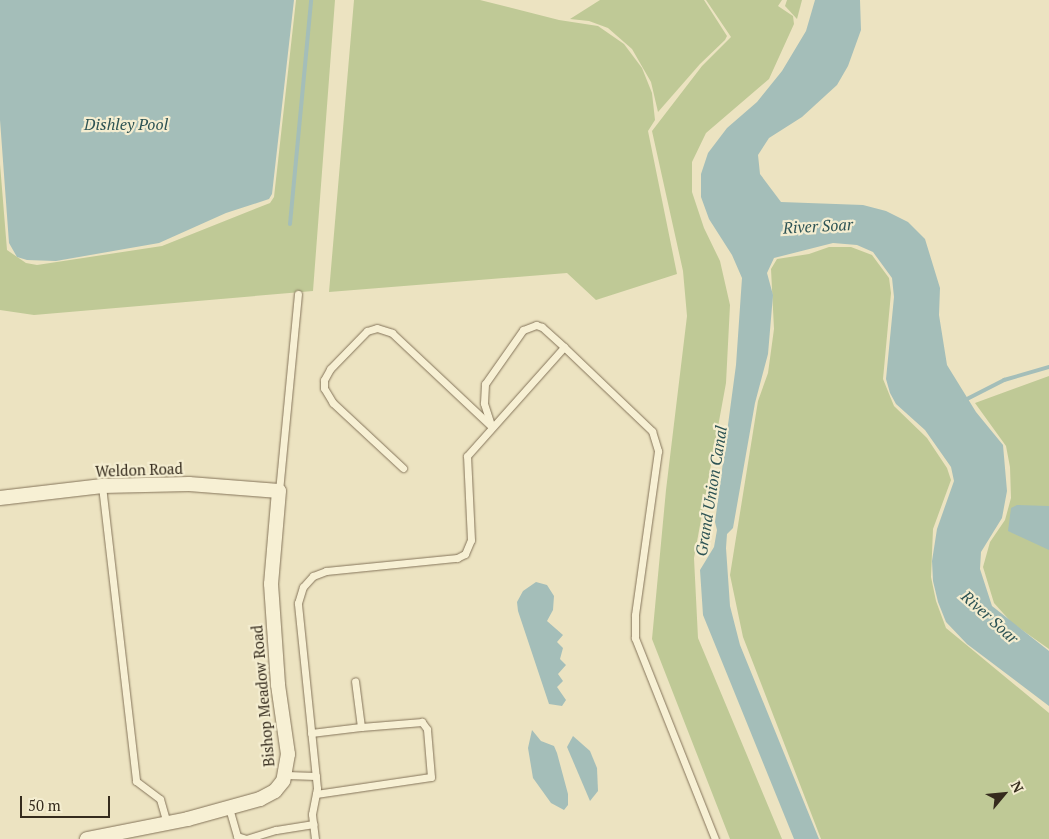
<!DOCTYPE html>
<style>
body{margin:0}
#map{position:relative;width:1049px;height:839px;overflow:hidden;background:#ece3c1;font-family:"PT Serif",serif}
div>[style]{position:absolute}
.green>*{inset:0;background:#bfc996}
.water>*{inset:0;background:#a4beb9}
.stream>*{height:4px;margin:-2px;padding:0 2px;transform-origin:2px;border-radius:2px;background:#a4beb9}
.roads{filter:drop-shadow(0 0 1px #84745a) drop-shadow(0 0 1px #84745a)}
.lane>*{height:7px;margin:-3.5px;padding:0 3.5px;transform-origin:3.5px;border-radius:3.5px;background:#f7f0d4}
.street>*{height:14px;margin:-7px;padding:0 7px;transform-origin:7px;border-radius:7px;background:#f7f0d4}
span{translate:-50% -50%;white-space:nowrap;text-align:center;line-height:1.15;-webkit-text-stroke:4.5px #f4edd0;paint-order:stroke}
.street-label{font-size:15px;color:#352b1d}
.water-label{font-size:16px;color:#2d5354;font-style:italic}
.north{position:absolute;left:979px;top:769px;width:50px;height:50px;-webkit-text-stroke:4px #f4edd0;paint-order:stroke;rotate:62deg;font-size:14px;font-weight:700;line-height:20px;text-align:center;color:#352b1d}
.north::after{content:'';display:block;margin:auto;width:18px;height:22px;background:#352b1d;clip-path:polygon(50% 0,100% 100%,50% 72%,0 100%)}
.scale{position:absolute;left:20px;top:796px;width:90px;height:22px;box-sizing:border-box;border:2px solid #352b1d;border-top:0;padding-left:6px;font-size:15px;line-height:18px;white-space:nowrap;color:#352b1d;-webkit-text-stroke:4px #f4edd0;paint-order:stroke}
</style>
<div id="map">
<div class="green">
<i style="clip-path:polygon(296px 0,335px 0,313px 291px,34px 315px,0 310px,0 164px,7px 250px,26px 263px,37px 265px,162px 246px,270px 203px,274px 197px)"></i>
<i style="clip-path:polygon(354px 0,480px 0,559px 20px,598px 26px,624px 44px,642px 68px,652px 93px,655px 120px,648px 131px,677px 274px,596px 300px,567px 273px,329px 292px)"></i>
<i style="clip-path:polygon(600px 0,704px 0,727px 36px,725px 40px,700px 64px,658px 112px,651px 82px,632px 49px,608px 28px,589px 21px,570px 19px)"></i>
<i style="clip-path:polygon(706px 0,782px 0,778px 6px,793px 16px,794px 24px,769px 79px,706px 133px,692px 162px,692px 192px,704px 228px,720px 261px,730px 305px,726px 383px,694px 558px,698px 638px,782px 839px,730px 839px,652px 639px,666px 490px,687px 316px,683px 271px,652px 131px,702px 66px,731px 37px)"></i>
<i style="clip-path:polygon(787px 0,802px 0,797px 19px,785px 6px)"></i>
<i style="clip-path:polygon(829px 247px,851px 247px,872px 255px,889px 278px,891px 293px,883px 379px,894px 406px,927px 438px,947px 468px,951px 480px,933px 529px,931px 577px,936px 601px,946px 628px,1049px 713px,1049px 839px,821px 839px,762px 686px,743px 637px,730px 575px,758px 401px,768px 373px,774px 329px,771px 269px,777px 259px,809px 254px)"></i>
<i style="clip-path:polygon(1049px 376px,1049px 649px,1012px 623px,994px 603px,983px 567px,990px 542px,1005px 520px,1011px 498px,1010px 467px,1006px 446px,975px 403px)"></i>
</div>
<div class="water">
<i style="clip-path:polygon(0 0,294px 0,272px 194px,269px 199px,226px 213px,159px 243px,56px 261px,27px 260px,17px 257px,9px 243px,0 120px)"></i>
<i style="clip-path:polygon(815px 0,860px 0,861px 30px,848px 66px,837px 85px,802px 117px,769px 138px,758px 155px,760px 174px,781px 202px,863px 205px,886px 211px,908px 222px,925px 239px,940px 288px,939px 315px,947px 365px,976px 412px,1003px 445px,1007px 491px,1002px 518px,981px 552px,980px 569px,992px 606px,1049px 651px,1049px 706px,967px 644px,946px 622px,938px 602px,933px 581px,932px 561px,937px 529px,954px 481px,951px 467px,925px 430px,896px 404px,890px 393px,886px 379px,894px 297px,892px 278px,873px 252px,857px 245px,833px 243px,774px 258px,767px 273px,773px 295px,768px 354px,755px 403px,733px 528px,727px 534px,726px 548px,730px 606px,740px 645px,819px 839px,794px 839px,703px 615px,700px 570px,714px 547px,717px 530px,715px 522px,736px 365px,742px 278px,732px 255px,709px 219px,701px 197px,701px 174px,708px 153px,727px 128px,757px 102px,782px 71px,806px 31px)"></i>
<i style="clip-path:polygon(1017px 505px,1049px 506px,1049px 550px,1008px 531px,1011px 508px)"></i>
<i style="clip-path:polygon(536px 582px,547px 585px,554px 596px,553px 610px,547px 621px,563px 635px,557px 642px,563px 648px,560px 659px,566px 665px,558px 674px,563px 681px,557px 687px,566px 700px,562px 706px,549px 704px,518px 611px,517px 602px,523px 591px)"></i>
<i style="clip-path:polygon(532px 730px,541px 741px,554px 746px,557px 753px,568px 794px,568px 805px,564px 810px,551px 803px,533px 778px,528px 748px)"></i>
<i style="clip-path:polygon(573px 736px,590px 751px,597px 768px,598px 791px,590px 801px,567px 747px)"></i>
</div>
<div class="stream">
<i style="left:290px;top:224px;width:225px;rotate:-84.6deg"></i>
<i style="left:965px;top:400px;width:44px;rotate:-27.1deg"></i>
<i style="left:1004px;top:380px;width:47px;rotate:-16.1deg"></i>
</div>
<div class="roads">
<div class="lane">
<i style="left:491px;top:425px;width:23px;rotate:-108deg"></i>
<i style="left:484px;top:403px;width:19px;rotate:-87deg"></i>
<i style="left:485px;top:384px;width:66px;rotate:-54.9deg"></i>
<i style="left:523px;top:330px;width:14px;rotate:-21deg"></i>
<i style="left:536px;top:325px;width:6px;rotate:18deg"></i>
<i style="left:542px;top:327px;width:30px;rotate:42deg"></i>
<i style="left:403px;top:468px;width:96px;rotate:-137.1deg"></i>
<i style="left:333px;top:403px;width:17px;rotate:-121deg"></i>
<i style="left:324px;top:388px;width:8px;rotate:-90deg"></i>
<i style="left:324px;top:380px;width:13px;rotate:-61deg"></i>
<i style="left:330px;top:369px;width:53px;rotate:-45.8deg"></i>
<i style="left:367px;top:331px;width:10px;rotate:-17deg"></i>
<i style="left:377px;top:328px;width:16px;rotate:18deg"></i>
<i style="left:392px;top:333px;width:136px;rotate:43.2deg"></i>
<i style="left:102px;top:486px;width:297px;rotate:83.4deg"></i>
<i style="left:136px;top:781px;width:30px;rotate:37deg"></i>
<i style="left:160px;top:799px;width:26px;rotate:74deg"></i>
<i style="left:279px;top:491px;width:198px;rotate:-84.5deg"></i>
<i style="left:311px;top:733px;width:50px;rotate:-6.8deg"></i>
<i style="left:361px;top:727px;width:46px;rotate:-97.4deg"></i>
<i style="left:286px;top:775px;width:30px;rotate:2deg"></i>
<i style="left:316px;top:794px;width:116px;rotate:-8.4deg"></i>
<i style="left:431px;top:777px;width:48px;rotate:-94.8deg"></i>
<i style="left:427px;top:729px;width:9px;rotate:-126deg"></i>
<i style="left:422px;top:722px;width:61px;rotate:175.3deg"></i>
<i style="left:229px;top:808px;width:29px;rotate:74deg"></i>
<i style="left:237px;top:836px;width:9px;rotate:18deg"></i>
<i style="left:246px;top:839px;width:31px;rotate:-17deg"></i>
<i style="left:276px;top:830px;width:38px;rotate:-9deg"></i>
<i style="left:315px;top:839px;width:25px;rotate:-97deg"></i>
<i style="left:312px;top:814px;width:26px;rotate:-79deg"></i>
<i style="left:317px;top:788px;width:186px;rotate:-95.9deg"></i>
<i style="left:298px;top:603px;width:17px;rotate:-73deg"></i>
<i style="left:303px;top:587px;width:15px;rotate:-48deg"></i>
<i style="left:313px;top:576px;width:14px;rotate:-21deg"></i>
<i style="left:326px;top:571px;width:132px;rotate:-5.7deg"></i>
<i style="left:457px;top:558px;width:9px;rotate:-27deg"></i>
<i style="left:465px;top:554px;width:15px;rotate:-67deg"></i>
<i style="left:471px;top:540px;width:84px;rotate:-92.7deg"></i>
<i style="left:467px;top:456px;width:146px;rotate:-48.3deg"></i>
<i style="left:564px;top:347px;width:122px;rotate:43.7deg"></i>
<i style="left:652px;top:431px;width:21px;rotate:73deg"></i>
<i style="left:658px;top:451px;width:166px;rotate:98deg"></i>
<i style="left:635px;top:615px;width:23px;rotate:90deg"></i>
<i style="left:635px;top:638px;width:216px;rotate:68.3deg"></i>
</div>
<div class="street">
<i style="left:0;top:498px;width:103px;rotate:-6.7deg"></i>
<i style="left:102px;top:486px;width:87px;rotate:-1.3deg"></i>
<i style="left:189px;top:484px;width:90px;rotate:4.4deg"></i>
<i style="left:279px;top:491px;width:93px;rotate:94.9deg"></i>
<i style="left:271px;top:584px;width:101px;rotate:86deg"></i>
<i style="left:278px;top:685px;width:70px;rotate:81.8deg"></i>
<i style="left:288px;top:754px;width:27px;rotate:100deg"></i>
<i style="left:283px;top:781px;width:13px;rotate:129deg"></i>
<i style="left:275px;top:791px;width:17px;rotate:152deg"></i>
<i style="left:260px;top:799px;width:75px;rotate:164.5deg"></i>
<i style="left:188px;top:819px;width:103px;rotate:168.8deg"></i>
</div>
</div>
<div class="street-label">
<span style="left:139px;top:470px;rotate:-2deg">Weldon Road</span>
<span style="left:263px;top:696px;rotate:-95deg">Bishop Meadow Road</span>
</div>
<div class="water-label">
<span style="left:126px;top:124px">Dishley Pool</span>
<span style="left:818px;top:226px;rotate:-3deg">River Soar</span>
<span style="left:711px;top:491px;rotate:-81deg">Grand Union Canal</span>
<span style="left:990px;top:617px;rotate:42deg">River Soar</span>
</div>
<div class="north">N</div>
<div class="scale">50 m</div>
</div>
